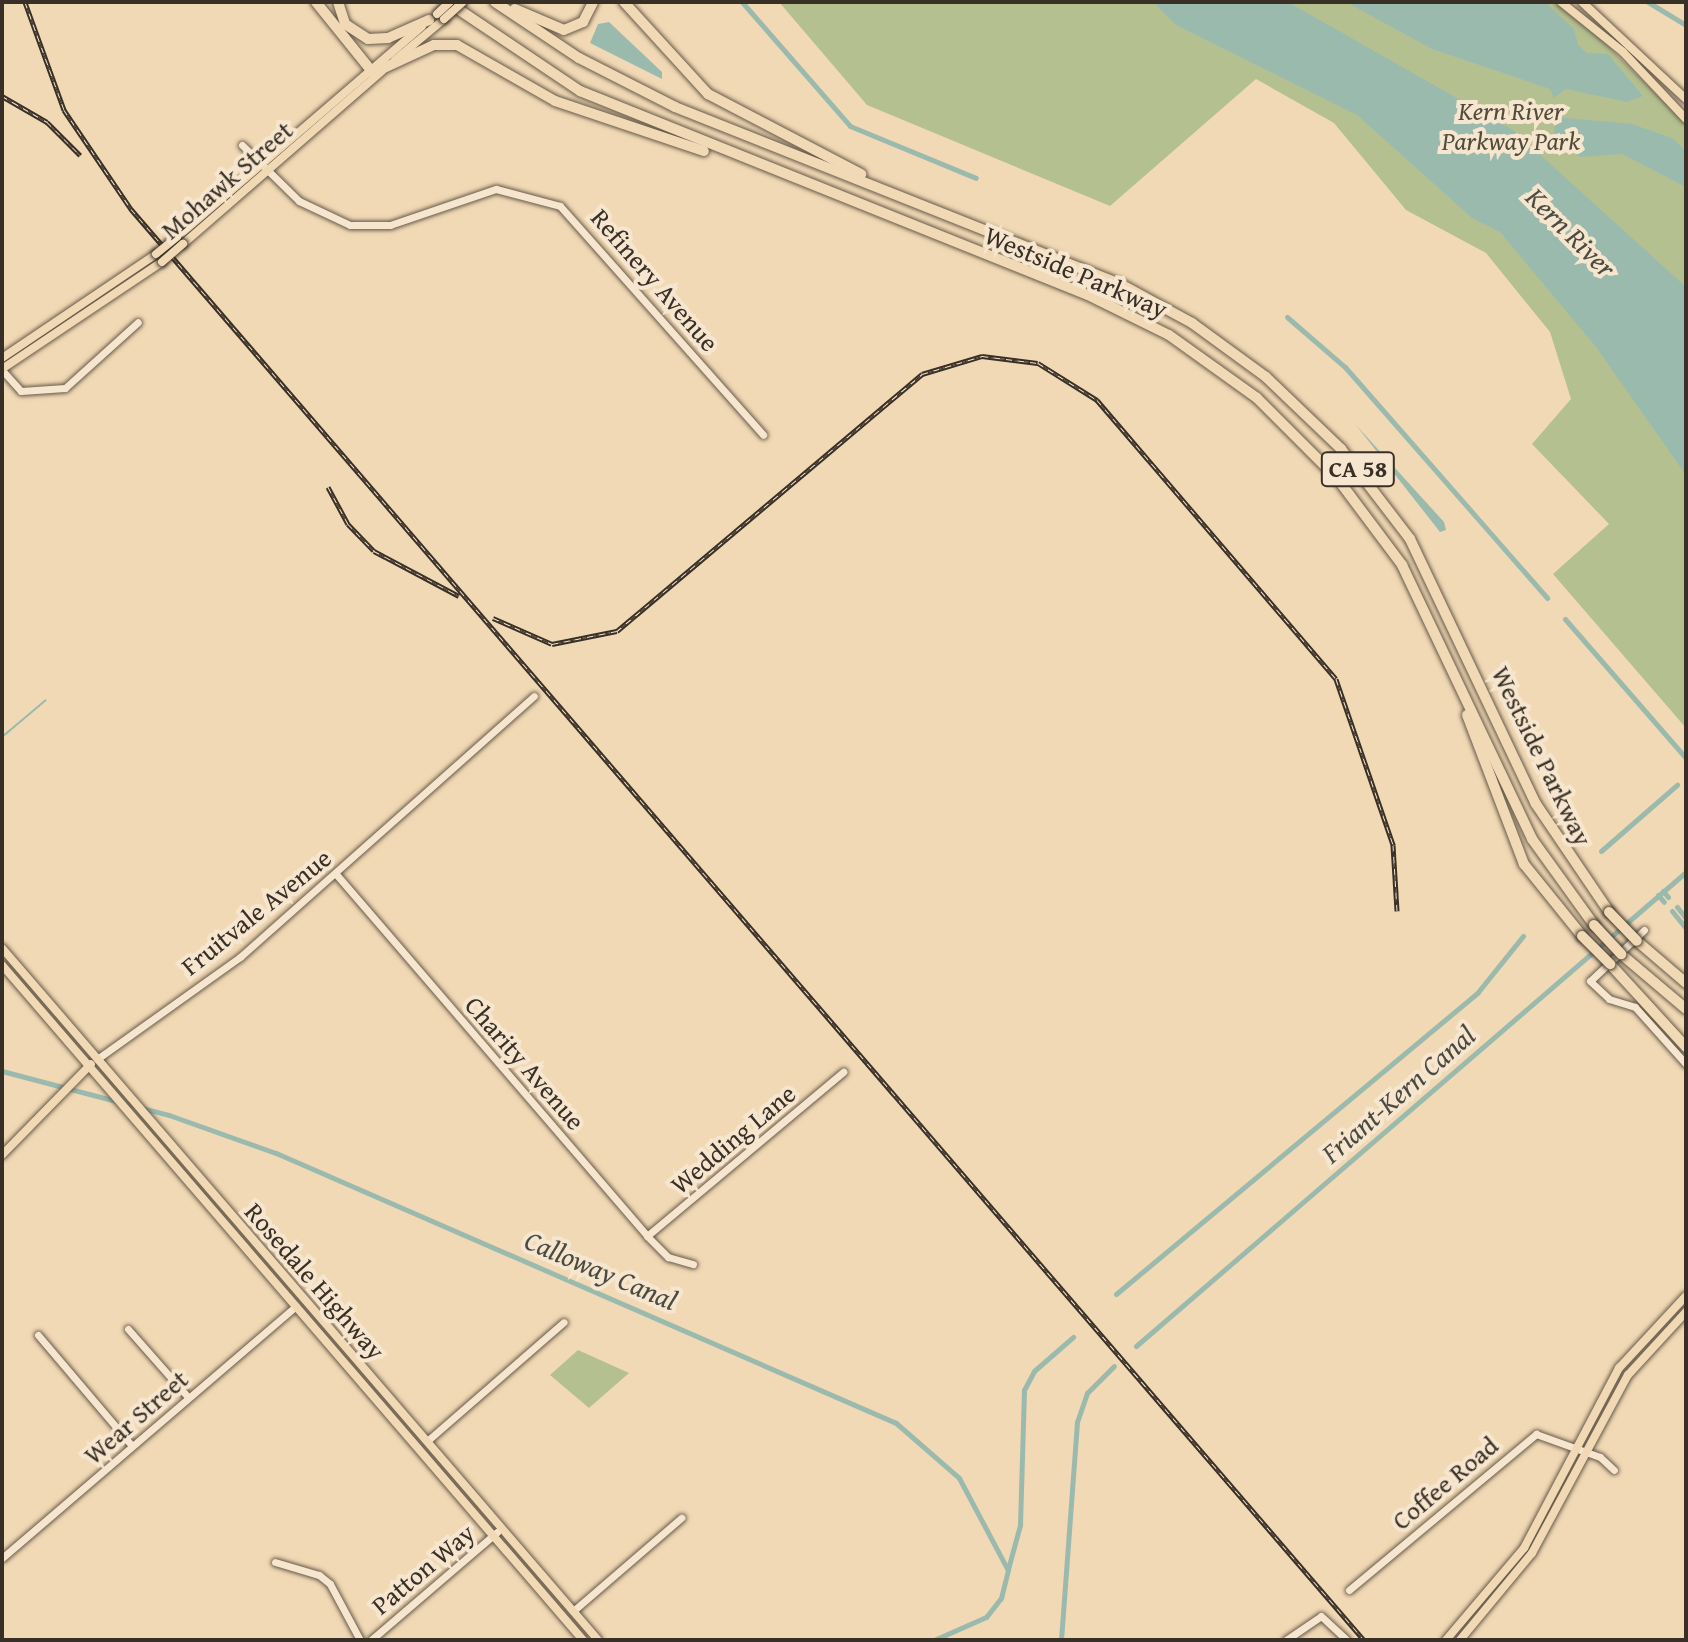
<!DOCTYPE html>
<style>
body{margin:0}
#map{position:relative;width:1688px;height:1642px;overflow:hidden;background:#f2d9b5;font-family:"Gentium Book Plus",serif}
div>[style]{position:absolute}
.green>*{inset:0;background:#b5c091}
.water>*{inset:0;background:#9bbaae}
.stream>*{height:2px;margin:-1px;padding:0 1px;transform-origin:1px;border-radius:1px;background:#9bbaae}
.canal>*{height:5px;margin:-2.5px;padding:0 2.5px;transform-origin:2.5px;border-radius:2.5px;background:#9bbaae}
.roads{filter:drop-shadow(0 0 2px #665a4a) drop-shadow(0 0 2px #665a4a)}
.minor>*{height:7px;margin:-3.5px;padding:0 3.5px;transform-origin:3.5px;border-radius:3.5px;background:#f7e6cf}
.major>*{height:8px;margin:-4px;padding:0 4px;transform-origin:4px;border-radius:4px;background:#f2d9b5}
.highway>*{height:10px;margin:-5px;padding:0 5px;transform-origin:5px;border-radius:5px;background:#f2d9b5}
.rail>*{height:5px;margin-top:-2.5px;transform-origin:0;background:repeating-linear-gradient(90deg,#f7e6cf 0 6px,#382f26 0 12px);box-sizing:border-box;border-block:2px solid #382f26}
.bridges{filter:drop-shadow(0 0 2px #382f26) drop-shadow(0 0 2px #382f26)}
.major-bridge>*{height:8px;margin:-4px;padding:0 4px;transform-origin:4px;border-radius:4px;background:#f2d9b5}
.highway-bridge>*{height:10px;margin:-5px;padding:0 5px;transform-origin:5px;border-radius:5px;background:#f2d9b5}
span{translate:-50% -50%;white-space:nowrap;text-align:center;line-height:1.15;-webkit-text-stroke:8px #f7e6cf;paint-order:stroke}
.shield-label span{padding:2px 6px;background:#f7e6cf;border:2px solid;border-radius:6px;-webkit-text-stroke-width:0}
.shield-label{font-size:24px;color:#382f26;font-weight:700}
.park-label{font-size:26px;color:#514c3b;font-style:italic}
.street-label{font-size:26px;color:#382f26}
.water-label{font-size:28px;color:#4c4b41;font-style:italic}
.frame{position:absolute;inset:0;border:4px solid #382f26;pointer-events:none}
</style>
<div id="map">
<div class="green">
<i style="clip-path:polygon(779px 2px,1554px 2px,1597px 35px,1686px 124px,1686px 728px,1553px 574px,1609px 524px,1532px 444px,1571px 399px,1550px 332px,1486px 253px,1406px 210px,1334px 123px,1256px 79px,1110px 206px,867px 105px)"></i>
<i style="clip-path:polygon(578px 1350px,629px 1373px,589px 1408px,550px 1375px)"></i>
</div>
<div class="water">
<i style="clip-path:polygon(1288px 2px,1513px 130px,1686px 287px,1686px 475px,1596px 347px,1500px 232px,1472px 218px,1357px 115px,1176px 25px,1155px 4px)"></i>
<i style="clip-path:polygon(1346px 2px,1545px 2px,1574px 29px,1578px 45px,1587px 53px,1608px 54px,1643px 96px,1627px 102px,1566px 89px,1554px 98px,1550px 89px,1432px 49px)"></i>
<i style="clip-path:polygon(609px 22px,662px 72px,662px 79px,590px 43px,598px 24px)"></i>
<i style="clip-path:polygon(1556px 117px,1632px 124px,1672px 138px,1686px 151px,1686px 187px,1622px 154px,1580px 157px,1554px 133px)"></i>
<i style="clip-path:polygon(1356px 425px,1444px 522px,1446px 530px,1440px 532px)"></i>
</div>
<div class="stream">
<i style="left:2px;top:737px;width:57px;rotate:-40.1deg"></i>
</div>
<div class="canal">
<i style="left:742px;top:2px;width:164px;rotate:48.9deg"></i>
<i style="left:850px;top:126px;width:136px;rotate:22.4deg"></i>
<i style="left:1648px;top:2px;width:44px;rotate:31.2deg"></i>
<i style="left:1287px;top:317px;width:77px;rotate:40.8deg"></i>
<i style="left:1345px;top:367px;width:307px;rotate:48.8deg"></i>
<i style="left:1565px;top:619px;width:184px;rotate:49deg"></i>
<i style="left:1601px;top:851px;width:101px;rotate:-41deg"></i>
<i style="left:1663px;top:891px;width:8px;rotate:50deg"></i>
<i style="left:1658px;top:895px;width:9px;rotate:49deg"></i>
<i style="left:1677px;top:907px;width:14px;rotate:51deg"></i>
<i style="left:1672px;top:911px;width:22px;rotate:51deg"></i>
<i style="left:2px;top:1071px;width:173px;rotate:14.8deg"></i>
<i style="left:169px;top:1115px;width:114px;rotate:19.6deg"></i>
<i style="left:276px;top:1153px;width:676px;rotate:23.53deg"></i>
<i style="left:896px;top:1423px;width:84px;rotate:41.1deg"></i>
<i style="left:959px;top:1478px;width:104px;rotate:62deg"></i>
<i style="left:1008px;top:1570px;width:29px;rotate:104deg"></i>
<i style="left:1001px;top:1598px;width:24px;rotate:128deg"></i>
<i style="left:986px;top:1617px;width:57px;rotate:156.1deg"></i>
<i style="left:1116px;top:1294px;width:471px;rotate:-39.8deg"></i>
<i style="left:1478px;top:992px;width:72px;rotate:-51.2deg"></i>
<i style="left:1136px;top:1346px;width:726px;rotate:-40.76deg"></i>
<i style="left:1008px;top:1569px;width:46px;rotate:-74.7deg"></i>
<i style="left:1020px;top:1525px;width:135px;rotate:-88.3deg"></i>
<i style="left:1024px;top:1390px;width:21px;rotate:-62deg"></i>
<i style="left:1034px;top:1371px;width:52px;rotate:-41.1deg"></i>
<i style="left:1061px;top:1640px;width:219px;rotate:-85.8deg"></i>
<i style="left:1077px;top:1422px;width:31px;rotate:-71deg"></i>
<i style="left:1087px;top:1393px;width:38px;rotate:-45deg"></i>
</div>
<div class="roads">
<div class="minor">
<i style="left:242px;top:145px;width:80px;rotate:44.5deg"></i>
<i style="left:299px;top:201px;width:56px;rotate:25.2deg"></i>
<i style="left:350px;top:225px;width:40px"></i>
<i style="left:390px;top:225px;width:112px;rotate:-18.8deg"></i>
<i style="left:496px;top:189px;width:66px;rotate:14.9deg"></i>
<i style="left:560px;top:206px;width:306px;rotate:48.4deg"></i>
<i style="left:2px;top:370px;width:28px;rotate:48deg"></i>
<i style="left:21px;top:391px;width:44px;rotate:-3.9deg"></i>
<i style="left:65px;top:388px;width:98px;rotate:-42.1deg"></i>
<i style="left:336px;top:874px;width:477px;rotate:49.3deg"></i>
<i style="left:647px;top:1236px;width:30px;rotate:45deg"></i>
<i style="left:668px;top:1257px;width:26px;rotate:16deg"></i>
<i style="left:1644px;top:930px;width:74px;rotate:136.6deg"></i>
<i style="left:1590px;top:981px;width:26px;rotate:43deg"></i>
<i style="left:1609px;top:999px;width:27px;rotate:17deg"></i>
<i style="left:1635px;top:1007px;width:76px;rotate:48.2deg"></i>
<i style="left:97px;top:1059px;width:176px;rotate:-35.5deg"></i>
<i style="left:240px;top:957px;width:393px;rotate:-41.6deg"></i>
<i style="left:647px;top:1236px;width:256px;rotate:-39.9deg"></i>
<i style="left:128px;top:1329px;width:91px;rotate:48.6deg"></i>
<i style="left:38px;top:1335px;width:145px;rotate:49.7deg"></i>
<i style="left:427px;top:1441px;width:181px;rotate:-41deg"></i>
<i style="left:2px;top:1558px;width:387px;rotate:-40.6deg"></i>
<i style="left:275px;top:1562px;width:46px;rotate:16.5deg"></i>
<i style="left:319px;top:1575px;width:14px;rotate:39deg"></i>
<i style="left:330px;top:1584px;width:64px;rotate:61.8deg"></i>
<i style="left:1349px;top:1590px;width:244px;rotate:-39.8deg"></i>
<i style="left:1536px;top:1434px;width:68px;rotate:19.8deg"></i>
<i style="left:1600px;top:1457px;width:19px;rotate:43deg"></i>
<i style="left:573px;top:1611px;width:143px;rotate:-40.7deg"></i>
<i style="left:371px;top:1640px;width:166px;rotate:-40.6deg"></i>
<i style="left:1286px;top:1640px;width:42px;rotate:-34.4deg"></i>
<i style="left:1321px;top:1616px;width:35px;rotate:43deg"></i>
</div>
<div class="major">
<i style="left:1561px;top:2px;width:80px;rotate:38.9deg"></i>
<i style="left:1623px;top:52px;width:92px;rotate:46.8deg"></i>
<i style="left:1582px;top:2px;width:142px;rotate:43deg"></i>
<i style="left:395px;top:60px;width:64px;rotate:-39.9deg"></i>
<i style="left:177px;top:237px;width:323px;rotate:-40.7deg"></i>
<i style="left:183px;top:244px;width:264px;rotate:-41deg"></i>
<i style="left:2px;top:358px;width:186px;rotate:-34deg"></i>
<i style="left:2px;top:369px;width:192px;rotate:-33.8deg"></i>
<i style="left:2px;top:948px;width:913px;rotate:49.26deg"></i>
<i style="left:2px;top:965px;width:891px;rotate:49.28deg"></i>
<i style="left:2px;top:1155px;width:127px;rotate:-45.6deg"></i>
<i style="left:1446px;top:1640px;width:121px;rotate:-49.7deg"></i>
<i style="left:1524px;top:1548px;width:204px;rotate:-62.2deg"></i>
<i style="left:1619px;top:1368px;width:98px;rotate:-47.1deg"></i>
<i style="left:1460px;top:1640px;width:113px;rotate:-50.4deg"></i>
<i style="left:1532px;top:1553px;width:202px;rotate:-61.7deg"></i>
<i style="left:1628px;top:1375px;width:86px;rotate:-47.4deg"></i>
</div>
<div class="highway">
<i style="left:316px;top:2px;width:91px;rotate:51.2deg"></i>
<i style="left:373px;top:73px;width:67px;rotate:-24.7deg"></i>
<i style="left:434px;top:45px;width:23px"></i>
<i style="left:457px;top:45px;width:113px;rotate:29.7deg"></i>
<i style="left:555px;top:101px;width:157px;rotate:18.6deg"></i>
<i style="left:338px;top:2px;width:23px;rotate:72deg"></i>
<i style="left:345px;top:24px;width:27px;rotate:33deg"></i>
<i style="left:368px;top:39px;width:20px;rotate:-3deg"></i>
<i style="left:388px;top:38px;width:45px;rotate:-23.7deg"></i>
<i style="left:495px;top:2px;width:101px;rotate:33.7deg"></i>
<i style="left:579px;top:58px;width:108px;rotate:27deg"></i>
<i style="left:675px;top:107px;width:481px;rotate:21.7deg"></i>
<i style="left:1122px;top:285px;width:80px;rotate:28.5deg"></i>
<i style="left:1192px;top:323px;width:92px;rotate:36.1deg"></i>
<i style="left:1266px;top:377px;width:104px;rotate:43.8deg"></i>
<i style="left:1341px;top:449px;width:113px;rotate:52.5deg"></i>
<i style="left:1410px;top:539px;width:293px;rotate:64.6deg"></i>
<i style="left:1536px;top:804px;width:130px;rotate:55.9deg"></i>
<i style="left:624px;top:2px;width:125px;rotate:47.6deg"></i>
<i style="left:708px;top:94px;width:173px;rotate:27.6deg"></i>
<i style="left:449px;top:3px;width:158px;rotate:33.9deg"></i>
<i style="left:580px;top:91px;width:547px;rotate:21.88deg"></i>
<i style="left:1088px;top:295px;width:90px;rotate:26.3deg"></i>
<i style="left:1169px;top:335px;width:108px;rotate:35.6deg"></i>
<i style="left:1257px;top:398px;width:113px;rotate:45deg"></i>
<i style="left:1337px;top:478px;width:109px;rotate:53.2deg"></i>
<i style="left:1402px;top:565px;width:303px;rotate:64.6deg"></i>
<i style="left:1532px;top:839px;width:106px;rotate:54.2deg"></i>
<i style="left:515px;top:9px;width:53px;rotate:23.2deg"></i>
<i style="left:564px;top:30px;width:21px;rotate:-23deg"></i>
<i style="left:583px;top:22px;width:22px;rotate:-63deg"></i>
<i style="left:1467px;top:715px;width:160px;rotate:69.1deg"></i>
<i style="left:1524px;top:864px;width:92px;rotate:51.1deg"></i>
<i style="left:1637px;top:941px;width:65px;rotate:40.6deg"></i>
<i style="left:1621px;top:954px;width:85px;rotate:40.2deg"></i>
<i style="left:1610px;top:964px;width:113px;rotate:47.5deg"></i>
</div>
</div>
<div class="rail">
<i style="left:25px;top:2px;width:115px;rotate:70.1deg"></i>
<i style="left:64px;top:110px;width:120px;rotate:55.9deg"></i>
<i style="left:131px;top:209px;width:1889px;rotate:49.25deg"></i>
<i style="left:2px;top:96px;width:52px;rotate:30deg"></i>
<i style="left:47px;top:122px;width:47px;rotate:45deg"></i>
<i style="left:328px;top:487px;width:42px;rotate:61.6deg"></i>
<i style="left:348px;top:524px;width:37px;rotate:46deg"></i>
<i style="left:374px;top:551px;width:96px;rotate:27.9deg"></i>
<i style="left:493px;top:618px;width:64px;rotate:23.8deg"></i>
<i style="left:552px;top:644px;width:66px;rotate:-11.3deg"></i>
<i style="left:617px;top:631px;width:399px;rotate:-40.1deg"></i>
<i style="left:922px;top:374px;width:63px;rotate:-16.7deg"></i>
<i style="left:982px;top:356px;width:56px;rotate:7.1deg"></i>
<i style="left:1038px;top:363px;width:70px;rotate:32.1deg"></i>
<i style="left:1097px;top:400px;width:367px;rotate:49.4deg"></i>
<i style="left:1336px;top:679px;width:176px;rotate:71deg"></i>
<i style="left:1393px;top:845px;width:66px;rotate:86.5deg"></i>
</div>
<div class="bridges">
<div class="major-bridge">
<i style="left:437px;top:14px;width:18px;rotate:-43deg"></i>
<i style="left:444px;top:19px;width:25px;rotate:-42deg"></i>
<i style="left:156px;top:254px;width:27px;rotate:-39deg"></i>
<i style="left:162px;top:262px;width:28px;rotate:-41deg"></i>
</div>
<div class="highway-bridge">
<i style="left:1609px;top:912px;width:40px;rotate:46deg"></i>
<i style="left:1594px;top:925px;width:40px;rotate:47deg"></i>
<i style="left:1582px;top:936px;width:40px;rotate:45deg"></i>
</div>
</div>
<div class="shield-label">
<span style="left:1358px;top:469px">CA 58</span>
</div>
<div class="park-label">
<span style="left:1511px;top:126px">Kern River<br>Parkway Park</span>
</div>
<div class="street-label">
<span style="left:227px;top:180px;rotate:-41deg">Mohawk Street</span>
<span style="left:1076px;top:272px;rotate:23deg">Westside Parkway</span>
<span style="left:655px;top:280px;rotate:49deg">Refinery Avenue</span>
<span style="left:1542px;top:756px;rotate:64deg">Westside Parkway</span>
<span style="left:256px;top:912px;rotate:-39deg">Fruitvale Avenue</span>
<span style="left:525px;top:1063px;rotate:49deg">Charity Avenue</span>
<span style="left:733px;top:1139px;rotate:-40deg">Wedding Lane</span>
<span style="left:315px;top:1281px;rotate:49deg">Rosedale Highway</span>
<span style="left:136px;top:1417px;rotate:-41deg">Wear Street</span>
<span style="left:1445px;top:1483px;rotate:-40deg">Coffee Road</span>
<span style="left:423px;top:1569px;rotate:-40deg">Patton Way</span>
</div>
<div class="water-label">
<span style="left:1571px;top:232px;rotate:45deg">Kern River</span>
<span style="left:1398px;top:1094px;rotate:-41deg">Friant-Kern Canal</span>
<span style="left:601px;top:1270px;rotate:23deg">Calloway Canal</span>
</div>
<div class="frame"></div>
</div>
